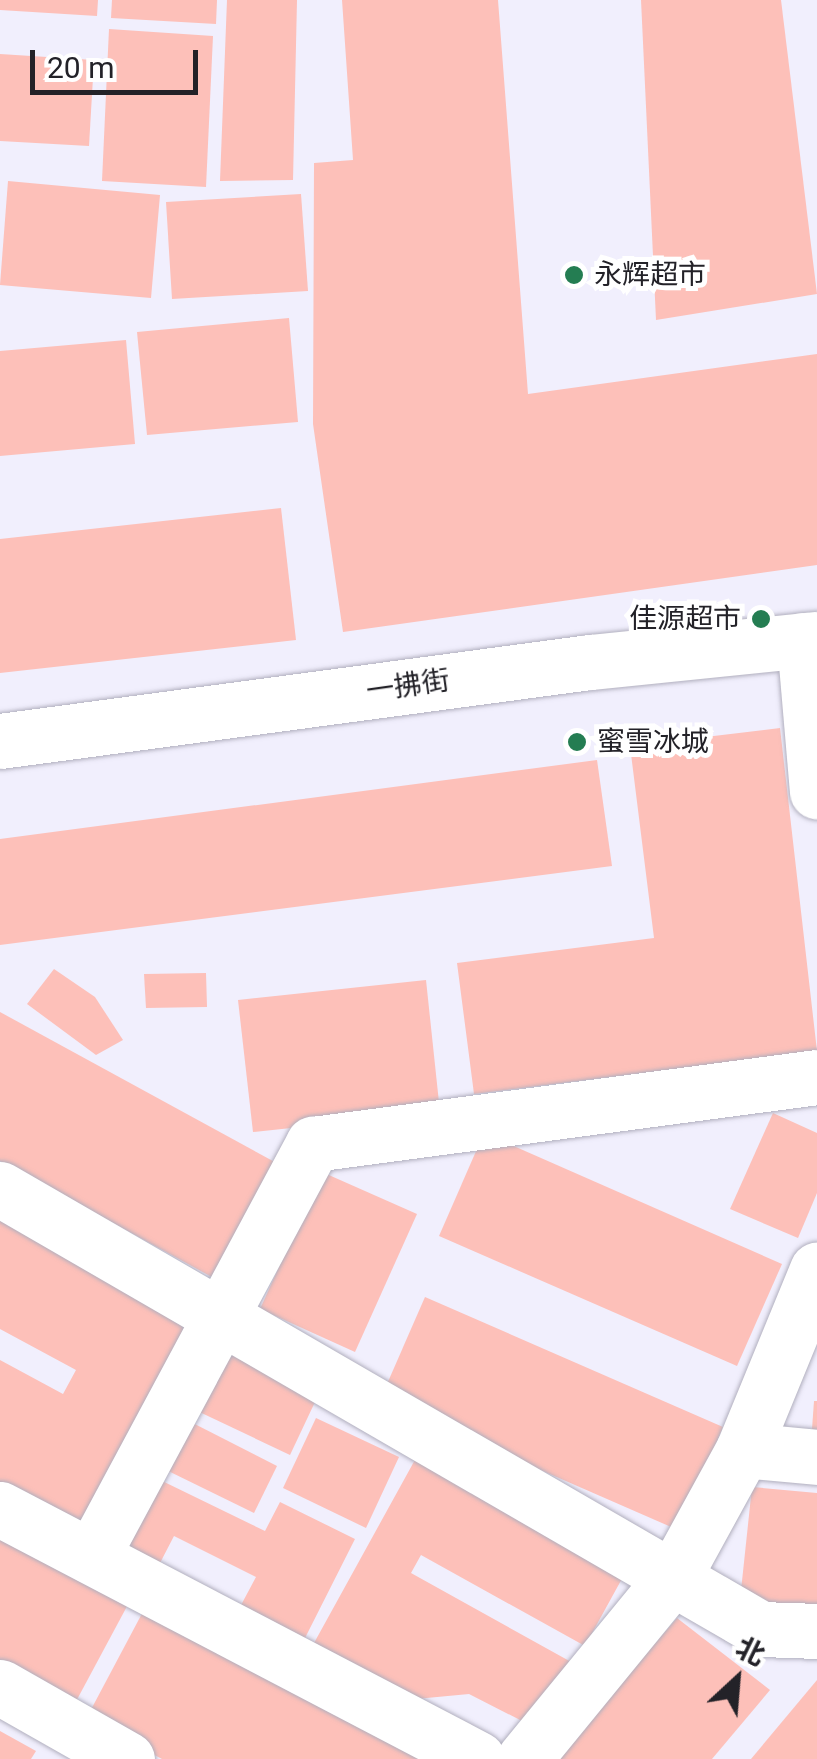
<!DOCTYPE html>
<meta charset="utf-8">
<style>
body{margin:0}
#map{position:relative;width:817px;height:1759px;overflow:hidden;background:#f1effd;font-family:Roboto,"Noto Sans SC",sans-serif}
div>[style]{position:absolute}
.building>*{inset:0;background:#fdc0b9}
.roads{filter:drop-shadow(0 0 2px #b1afbe) drop-shadow(0 0 2px #b1afbe)}
.minor>*{height:55px;margin:-27.5px;padding:0 27.5px;transform-origin:27.5px;border-radius:27.5px;background:#fff}
.major>*{height:55px;margin:-27.5px;padding:0 27.5px;transform-origin:27.5px;border-radius:27.5px;background:#fff}
.dots>*{width:28px;height:28px;translate:-50% -50%;box-sizing:border-box;border:5px solid #fff;border-radius:50%}
span{translate:-50% -50%;white-space:nowrap;text-align:center;line-height:1.15;-webkit-text-stroke:10px #fff;paint-order:stroke}
.poi-label{font-size:28px;color:#232228}
.left{translate:0 -50%;text-align:left}
.right{translate:-100% -50%;text-align:right}
.street-label{font-size:28px;color:#232228}
.north{position:absolute;left:687px;top:1629px;width:100px;height:100px;-webkit-text-stroke:8px #fff;paint-order:stroke;rotate:26deg;font-size:28px;font-weight:700;line-height:40px;text-align:center;color:#232228}
.north::after{content:'';display:block;margin:auto;width:35px;height:45px;background:#232228;clip-path:polygon(50% 0,100% 100%,50% 72%,0 100%)}
.scale{position:absolute;left:30px;top:50px;width:168px;height:45px;box-sizing:border-box;border:5px solid #232228;border-top:0;padding-left:12px;font-size:30px;line-height:35px;white-space:nowrap;color:#232228;-webkit-text-stroke:8px #fff;paint-order:stroke}
</style>
<div id="map">
<div class="building">
<i style="clip-path:polygon(0 0,98px 0,97px 16px,0 10px)"></i>
<i style="clip-path:polygon(112px 0,217px 0,216px 24px,111px 18px)"></i>
<i style="clip-path:polygon(227px 0,297px 0,293px 180px,220px 181px)"></i>
<i style="clip-path:polygon(342px 0,498px 0,528px 394px,817px 354px,817px 565px,343px 632px,313px 424px,314px 163px,353px 160px)"></i>
<i style="clip-path:polygon(641px 0,781px 0,817px 294px,656px 320px)"></i>
<i style="clip-path:polygon(109px 29px,213px 36px,206px 187px,102px 181px)"></i>
<i style="clip-path:polygon(0 54px,94px 60px,89px 146px,0 141px)"></i>
<i style="clip-path:polygon(8px 181px,160px 195px,151px 298px,0 285px)"></i>
<i style="clip-path:polygon(301px 194px,308px 291px,172px 299px,166px 202px)"></i>
<i style="clip-path:polygon(289px 318px,298px 422px,147px 435px,137px 332px)"></i>
<i style="clip-path:polygon(126px 340px,135px 444px,0 456px,0 351px)"></i>
<i style="clip-path:polygon(281px 508px,296px 640px,0 673px,0 539px)"></i>
<i style="clip-path:polygon(780px 728px,817px 1051px,474px 1094px,457px 963px,654px 938px,630px 746px)"></i>
<i style="clip-path:polygon(597px 760px,612px 866px,0 945px,0 839px)"></i>
<i style="clip-path:polygon(54px 969px,95px 997px,123px 1040px,96px 1055px,27px 1004px)"></i>
<i style="clip-path:polygon(206px 973px,207px 1007px,146px 1008px,144px 974px)"></i>
<i style="clip-path:polygon(426px 980px,440px 1112px,253px 1132px,238px 1000px)"></i>
<i style="clip-path:polygon(0 1012px,282px 1166px,219px 1281px,0 1161px)"></i>
<i style="clip-path:polygon(773px 1113px,817px 1133px,817px 1193px,798px 1238px,730px 1209px)"></i>
<i style="clip-path:polygon(484px 1133px,782px 1264px,737px 1366px,439px 1236px)"></i>
<i style="clip-path:polygon(322px 1172px,417px 1214px,355px 1352px,260px 1309px)"></i>
<i style="clip-path:polygon(0 1208px,201px 1316px,83px 1533px,0 1488px,0 1360px,63px 1394px,76px 1370px,0 1329px)"></i>
<i style="clip-path:polygon(425px 1297px,723px 1427px,678px 1530px,380px 1400px)"></i>
<i style="clip-path:polygon(224px 1338px,323px 1385px,290px 1455px,191px 1408px)"></i>
<i style="clip-path:polygon(814px 1401px,817px 1401px,817px 1430px,812px 1429px)"></i>
<i style="clip-path:polygon(181px 1417px,277px 1466px,254px 1513px,158px 1466px)"></i>
<i style="clip-path:polygon(316px 1418px,399px 1457px,366px 1528px,283px 1488px)"></i>
<i style="clip-path:polygon(416px 1458px,624px 1575px,585px 1646px,421px 1555px,411px 1573px,573px 1663px,522px 1721px,469px 1694px,416px 1699px,314px 1643px)"></i>
<i style="clip-path:polygon(154px 1477px,265px 1531px,280px 1502px,355px 1539px,304px 1640px,240px 1607px,256px 1577px,174px 1536px,160px 1563px,121px 1543px)"></i>
<i style="clip-path:polygon(752px 1487px,817px 1493px,817px 1608px,740px 1600px)"></i>
<i style="clip-path:polygon(0 1526px,132px 1597px,73px 1707px,0 1668px)"></i>
<i style="clip-path:polygon(146px 1606px,431px 1759px,162px 1759px,86px 1719px)"></i>
<i style="clip-path:polygon(677px 1618px,770px 1690px,712px 1759px,555px 1759px)"></i>
<i style="clip-path:polygon(817px 1680px,817px 1759px,751px 1759px)"></i>
<i style="clip-path:polygon(0 1731px,36px 1751px,31px 1759px,0 1759px)"></i>
</div>
<div class="roads">
<div class="minor">
<i style="left:804px;top:640px;width:152px;rotate:85.1deg"></i>
<i style="left:0;top:1189px;width:879px;rotate:30.04deg"></i>
<i style="left:761px;top:1629px;width:56px;rotate:2deg"></i>
<i style="left:743px;top:1450px;width:74px;rotate:5.4deg"></i>
<i style="left:0;top:1509px;width:539px;rotate:27.61deg"></i>
<i style="left:92px;top:1556px;width:468px;rotate:-61.8deg"></i>
<i style="left:313px;top:1144px;width:508px;rotate:-7.57deg"></i>
<i style="left:0;top:1687px;width:146px;rotate:29.6deg"></i>
<i style="left:524px;top:1759px;width:237px;rotate:-50.7deg"></i>
<i style="left:674px;top:1576px;width:144px;rotate:-61.3deg"></i>
<i style="left:743px;top:1450px;width:195px;rotate:-67.7deg"></i>
</div>
<div class="major">
<i style="left:0;top:741px;width:595px;rotate:-7.63deg"></i>
<i style="left:590px;top:662px;width:228px;rotate:-5.8deg"></i>
</div>
</div>
<div class="dots">
<i style="left:574px;top:275px;background:#247d52"></i>
<i style="left:761px;top:619px;background:#247d52"></i>
<i style="left:577px;top:742px;background:#247d52"></i>
</div>
<div class="poi-label">
<span class="left" style="left:594px;top:275px">永辉超市</span>
<span class="right" style="left:741px;top:619px">佳源超市</span>
<span class="left" style="left:597px;top:742px">蜜雪冰城</span>
</div>
<div class="street-label">
<span style="left:408px;top:686px;rotate:-8deg">一拂街</span>
</div>
<div class="north">北</div>
<div class="scale">20 m</div>
</div>
